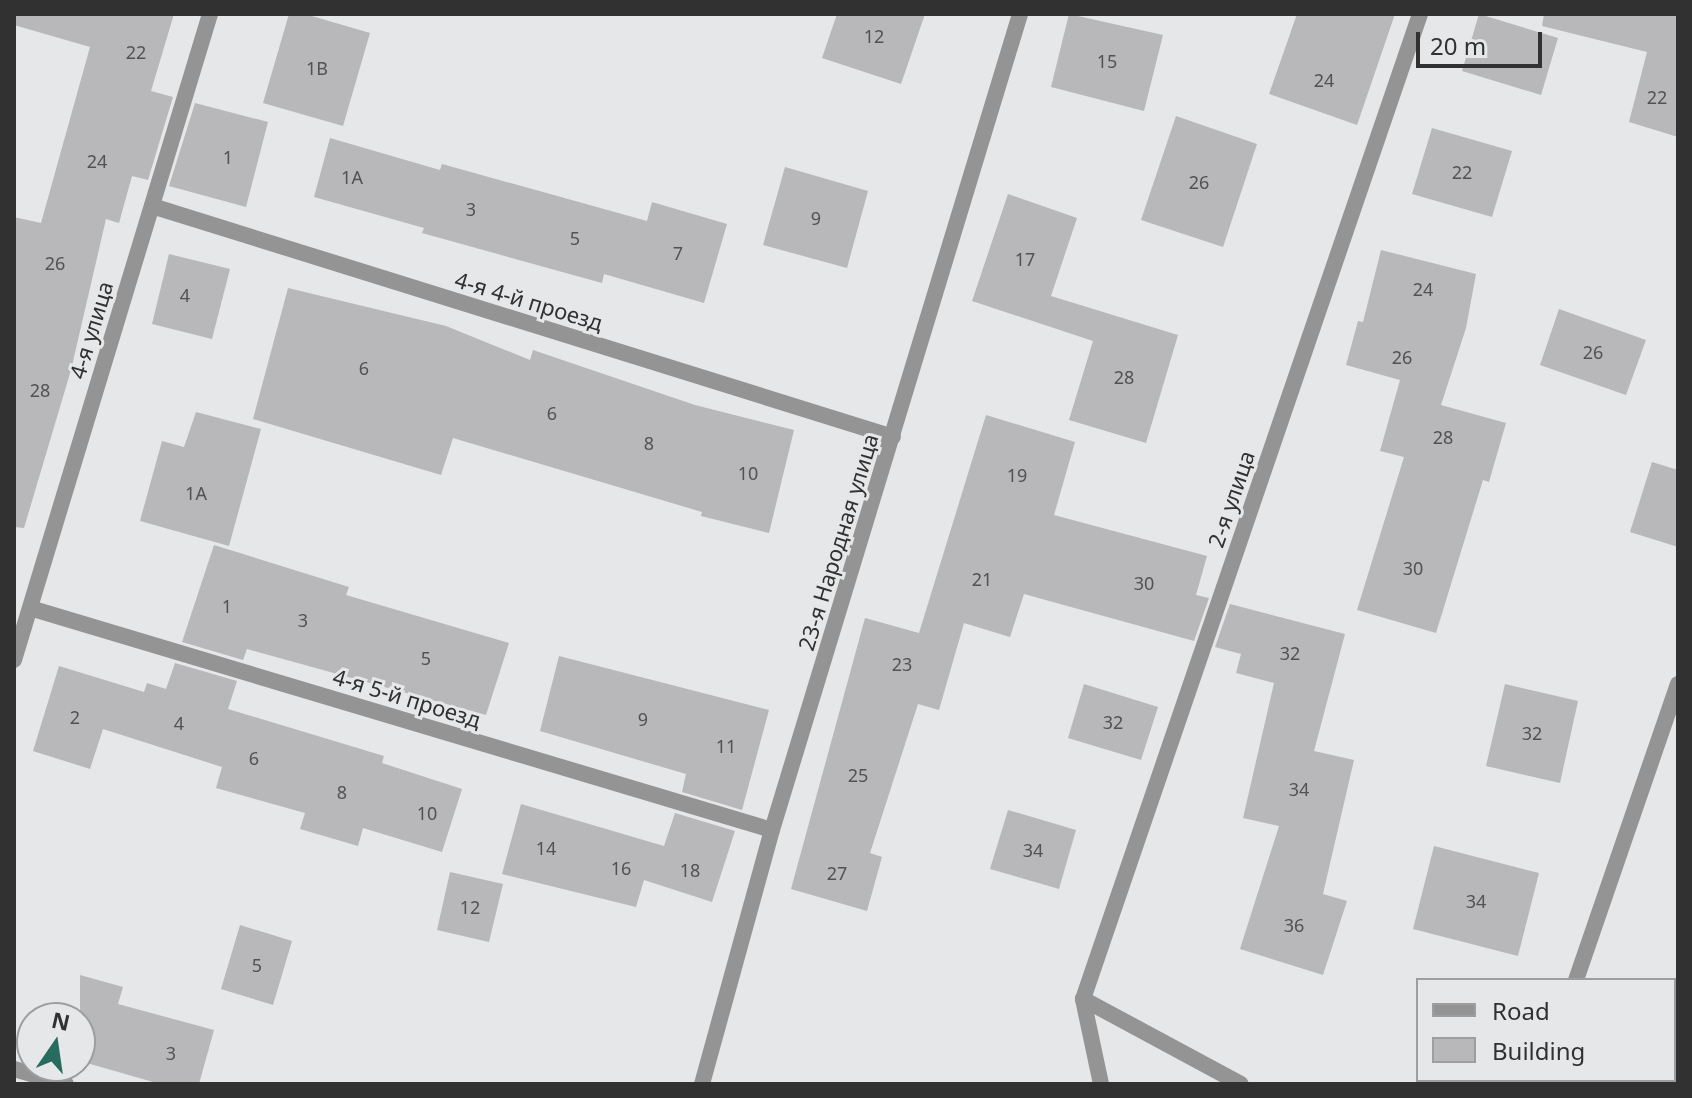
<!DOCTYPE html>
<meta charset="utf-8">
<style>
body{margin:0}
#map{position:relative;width:1692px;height:1098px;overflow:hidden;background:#e6e7e8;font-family:"Noto Sans",sans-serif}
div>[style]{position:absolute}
.building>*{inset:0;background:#b8b7b9}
.minor>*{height:16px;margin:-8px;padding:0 8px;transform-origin:8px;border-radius:8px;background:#959494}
span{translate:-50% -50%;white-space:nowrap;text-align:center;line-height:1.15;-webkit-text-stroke:6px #e6e7e8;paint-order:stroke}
.number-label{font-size:18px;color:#535253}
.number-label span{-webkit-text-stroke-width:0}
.street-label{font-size:22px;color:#313131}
.frame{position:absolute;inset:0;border:16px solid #313131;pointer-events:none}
.legend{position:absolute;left:1416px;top:978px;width:260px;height:104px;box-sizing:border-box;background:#e6e7e8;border:2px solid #9e9e9f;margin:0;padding:10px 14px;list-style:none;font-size:24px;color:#313131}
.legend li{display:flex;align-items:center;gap:16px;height:40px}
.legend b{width:40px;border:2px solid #9e9e9f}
.north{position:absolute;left:16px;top:1002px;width:80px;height:80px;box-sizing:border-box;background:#e6e7e8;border:2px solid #9e9e9f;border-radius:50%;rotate:13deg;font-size:22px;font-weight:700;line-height:32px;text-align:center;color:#313131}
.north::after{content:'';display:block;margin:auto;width:28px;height:36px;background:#276c5f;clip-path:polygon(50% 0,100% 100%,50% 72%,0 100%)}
.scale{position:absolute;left:1416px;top:32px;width:126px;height:36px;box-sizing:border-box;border:4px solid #313131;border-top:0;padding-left:10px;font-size:24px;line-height:28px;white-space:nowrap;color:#313131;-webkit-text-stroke:6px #e6e7e8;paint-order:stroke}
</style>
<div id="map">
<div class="building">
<i style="clip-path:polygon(14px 14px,174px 14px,151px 91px,173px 97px,148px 180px,132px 176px,119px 223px,106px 219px,71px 370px,24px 528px,14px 527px,14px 217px,41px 223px,90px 47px,14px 25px)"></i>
<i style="clip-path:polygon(289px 14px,305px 14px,370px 33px,343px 126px,263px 103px)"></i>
<i style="clip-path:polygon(837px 14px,925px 14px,901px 84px,822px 58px)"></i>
<i style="clip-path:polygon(1069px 14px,1163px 35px,1144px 111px,1051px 87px)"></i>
<i style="clip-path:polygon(1297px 14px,1395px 14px,1357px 125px,1269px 94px)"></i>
<i style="clip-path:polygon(1479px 14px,1558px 38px,1541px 95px,1462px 71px)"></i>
<i style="clip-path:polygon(1544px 14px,1678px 14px,1678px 137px,1629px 122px,1647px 52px,1542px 26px)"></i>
<i style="clip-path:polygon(195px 103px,268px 122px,246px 207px,169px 186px)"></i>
<i style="clip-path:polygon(1176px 116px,1257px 144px,1223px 247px,1141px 220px)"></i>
<i style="clip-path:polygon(1432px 128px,1512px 151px,1492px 217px,1412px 194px)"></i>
<i style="clip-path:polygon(330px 138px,440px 170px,442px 164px,647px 221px,652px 202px,727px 224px,704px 303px,604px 274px,602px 283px,422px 233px,424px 228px,314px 197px)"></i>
<i style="clip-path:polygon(785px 167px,868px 191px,847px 268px,763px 245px)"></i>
<i style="clip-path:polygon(1008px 194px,1077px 218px,1051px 296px,1178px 335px,1146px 443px,1069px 420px,1093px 341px,972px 301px)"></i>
<i style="clip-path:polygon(1381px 250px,1476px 274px,1466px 328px,1441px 405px,1506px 423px,1489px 482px,1483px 480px,1436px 633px,1357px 610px,1404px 457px,1380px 451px,1400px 380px,1346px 365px,1358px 321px,1363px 322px)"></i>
<i style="clip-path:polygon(169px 254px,230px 269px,212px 339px,152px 324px)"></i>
<i style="clip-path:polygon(288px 288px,446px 326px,530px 360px,533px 350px,695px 405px,794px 430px,769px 533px,701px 516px,702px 512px,453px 438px,441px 475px,253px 419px)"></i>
<i style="clip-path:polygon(1559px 309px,1646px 340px,1626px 395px,1540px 365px)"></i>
<i style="clip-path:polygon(196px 412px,261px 429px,229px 546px,140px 521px,162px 441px,184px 447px)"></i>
<i style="clip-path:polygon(986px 415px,1075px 442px,1054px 515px,1207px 556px,1196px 595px,1209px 598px,1194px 641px,1024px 594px,1010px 637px,964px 623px,939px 710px,918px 704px,870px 853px,882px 857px,867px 911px,791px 889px,865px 618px,919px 633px)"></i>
<i style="clip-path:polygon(1652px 462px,1678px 470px,1678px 547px,1630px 532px)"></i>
<i style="clip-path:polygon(214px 545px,349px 587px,346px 595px,509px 643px,486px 715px,247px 649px,243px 660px,182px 642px)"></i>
<i style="clip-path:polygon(1230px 604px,1345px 634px,1314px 751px,1354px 760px,1323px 894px,1347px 901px,1323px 975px,1240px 949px,1279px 826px,1243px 818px,1274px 683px,1236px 673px,1241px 654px,1215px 647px)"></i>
<i style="clip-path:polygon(559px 656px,769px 710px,742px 810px,682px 792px,686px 774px,540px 731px)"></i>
<i style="clip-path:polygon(175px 663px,237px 681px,228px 709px,384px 756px,382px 763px,462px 789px,442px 852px,363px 828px,358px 846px,300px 829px,305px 813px,216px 788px,222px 767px,103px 729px,90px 769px,33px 751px,59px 666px,144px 692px,147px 683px,166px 689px)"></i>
<i style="clip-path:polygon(1084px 684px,1158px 707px,1141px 760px,1068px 738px)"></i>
<i style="clip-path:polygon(1505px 684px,1578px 701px,1560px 783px,1486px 766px)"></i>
<i style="clip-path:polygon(521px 804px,664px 846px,675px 813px,735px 831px,712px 902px,644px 880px,636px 907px,502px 874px)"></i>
<i style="clip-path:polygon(1008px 810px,1076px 830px,1059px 889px,990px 869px)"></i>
<i style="clip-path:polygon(1434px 846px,1539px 873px,1518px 956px,1413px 929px)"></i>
<i style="clip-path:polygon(450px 872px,503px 884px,489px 942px,437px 930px)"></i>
<i style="clip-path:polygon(240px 925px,292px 941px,273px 1005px,221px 989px)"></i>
<i style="clip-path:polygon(80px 975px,123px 987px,118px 1004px,214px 1030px,199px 1084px,160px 1084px,80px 1061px)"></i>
</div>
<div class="minor">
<i style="left:152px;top:206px;width:776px;rotate:17.31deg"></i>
<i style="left:30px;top:608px;width:774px;rotate:16.66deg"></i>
<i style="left:14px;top:660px;width:675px;rotate:-73.12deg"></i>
<i style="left:1576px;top:980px;width:313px;rotate:-71deg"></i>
<i style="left:1083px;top:999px;width:179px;rotate:28.3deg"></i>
<i style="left:14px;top:1069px;width:54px;rotate:16.1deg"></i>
<i style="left:702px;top:1084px;width:263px;rotate:-74.6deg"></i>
<i style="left:772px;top:830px;width:853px;rotate:-73.09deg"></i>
<i style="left:1101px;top:1084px;width:87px;rotate:-102deg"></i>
<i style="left:1083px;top:999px;width:1041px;rotate:-71.11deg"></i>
<i style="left:1541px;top:1084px;width:4px;rotate:-76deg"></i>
</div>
<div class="number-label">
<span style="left:874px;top:36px">12</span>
<span style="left:136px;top:52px">22</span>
<span style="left:1107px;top:61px">15</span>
<span style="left:317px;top:68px">1В</span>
<span style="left:1324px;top:80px">24</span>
<span style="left:1657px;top:97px">22</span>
<span style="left:228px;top:157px">1</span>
<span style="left:97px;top:161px">24</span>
<span style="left:1462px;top:172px">22</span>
<span style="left:352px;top:177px">1А</span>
<span style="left:1199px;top:182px">26</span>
<span style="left:471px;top:209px">3</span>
<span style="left:816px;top:218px">9</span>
<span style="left:575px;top:238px">5</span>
<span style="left:678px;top:253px">7</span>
<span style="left:1025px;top:259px">17</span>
<span style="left:55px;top:263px">26</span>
<span style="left:1423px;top:289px">24</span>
<span style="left:185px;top:295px">4</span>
<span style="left:1593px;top:352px">26</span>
<span style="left:1402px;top:357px">26</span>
<span style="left:364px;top:368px">6</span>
<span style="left:1124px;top:377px">28</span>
<span style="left:40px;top:390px">28</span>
<span style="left:552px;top:413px">6</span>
<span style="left:1443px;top:437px">28</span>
<span style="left:649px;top:443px">8</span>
<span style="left:748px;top:473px">10</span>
<span style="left:1017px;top:475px">19</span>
<span style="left:196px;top:493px">1А</span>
<span style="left:1413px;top:568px">30</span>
<span style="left:982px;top:579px">21</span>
<span style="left:1144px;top:583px">30</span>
<span style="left:227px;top:606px">1</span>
<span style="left:303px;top:620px">3</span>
<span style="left:1290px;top:653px">32</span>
<span style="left:426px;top:658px">5</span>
<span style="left:902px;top:664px">23</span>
<span style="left:75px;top:717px">2</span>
<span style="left:643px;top:719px">9</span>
<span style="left:1113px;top:722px">32</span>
<span style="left:179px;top:723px">4</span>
<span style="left:1532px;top:733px">32</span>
<span style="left:726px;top:746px">11</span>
<span style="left:254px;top:758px">6</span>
<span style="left:858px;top:775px">25</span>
<span style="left:1299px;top:789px">34</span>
<span style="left:342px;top:792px">8</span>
<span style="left:427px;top:813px">10</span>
<span style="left:546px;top:848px">14</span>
<span style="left:1033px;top:850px">34</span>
<span style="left:621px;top:868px">16</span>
<span style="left:690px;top:870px">18</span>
<span style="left:837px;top:873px">27</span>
<span style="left:1476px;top:901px">34</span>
<span style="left:470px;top:907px">12</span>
<span style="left:1294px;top:925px">36</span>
<span style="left:257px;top:965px">5</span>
<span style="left:171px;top:1053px">3</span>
</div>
<div class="street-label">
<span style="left:529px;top:301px;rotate:17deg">4-я 4-й проезд</span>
<span style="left:91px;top:330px;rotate:-73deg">4-я улица</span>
<span style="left:1231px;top:499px;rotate:-71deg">2-я улица</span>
<span style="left:838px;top:542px;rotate:-73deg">23-я Народная улица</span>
<span style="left:407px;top:698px;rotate:17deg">4-я 5-й проезд</span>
</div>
<div class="frame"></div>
<ul class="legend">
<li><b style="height:10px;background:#959494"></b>Road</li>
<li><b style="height:22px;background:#b8b7b9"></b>Building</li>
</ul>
<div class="north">N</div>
<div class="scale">20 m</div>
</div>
